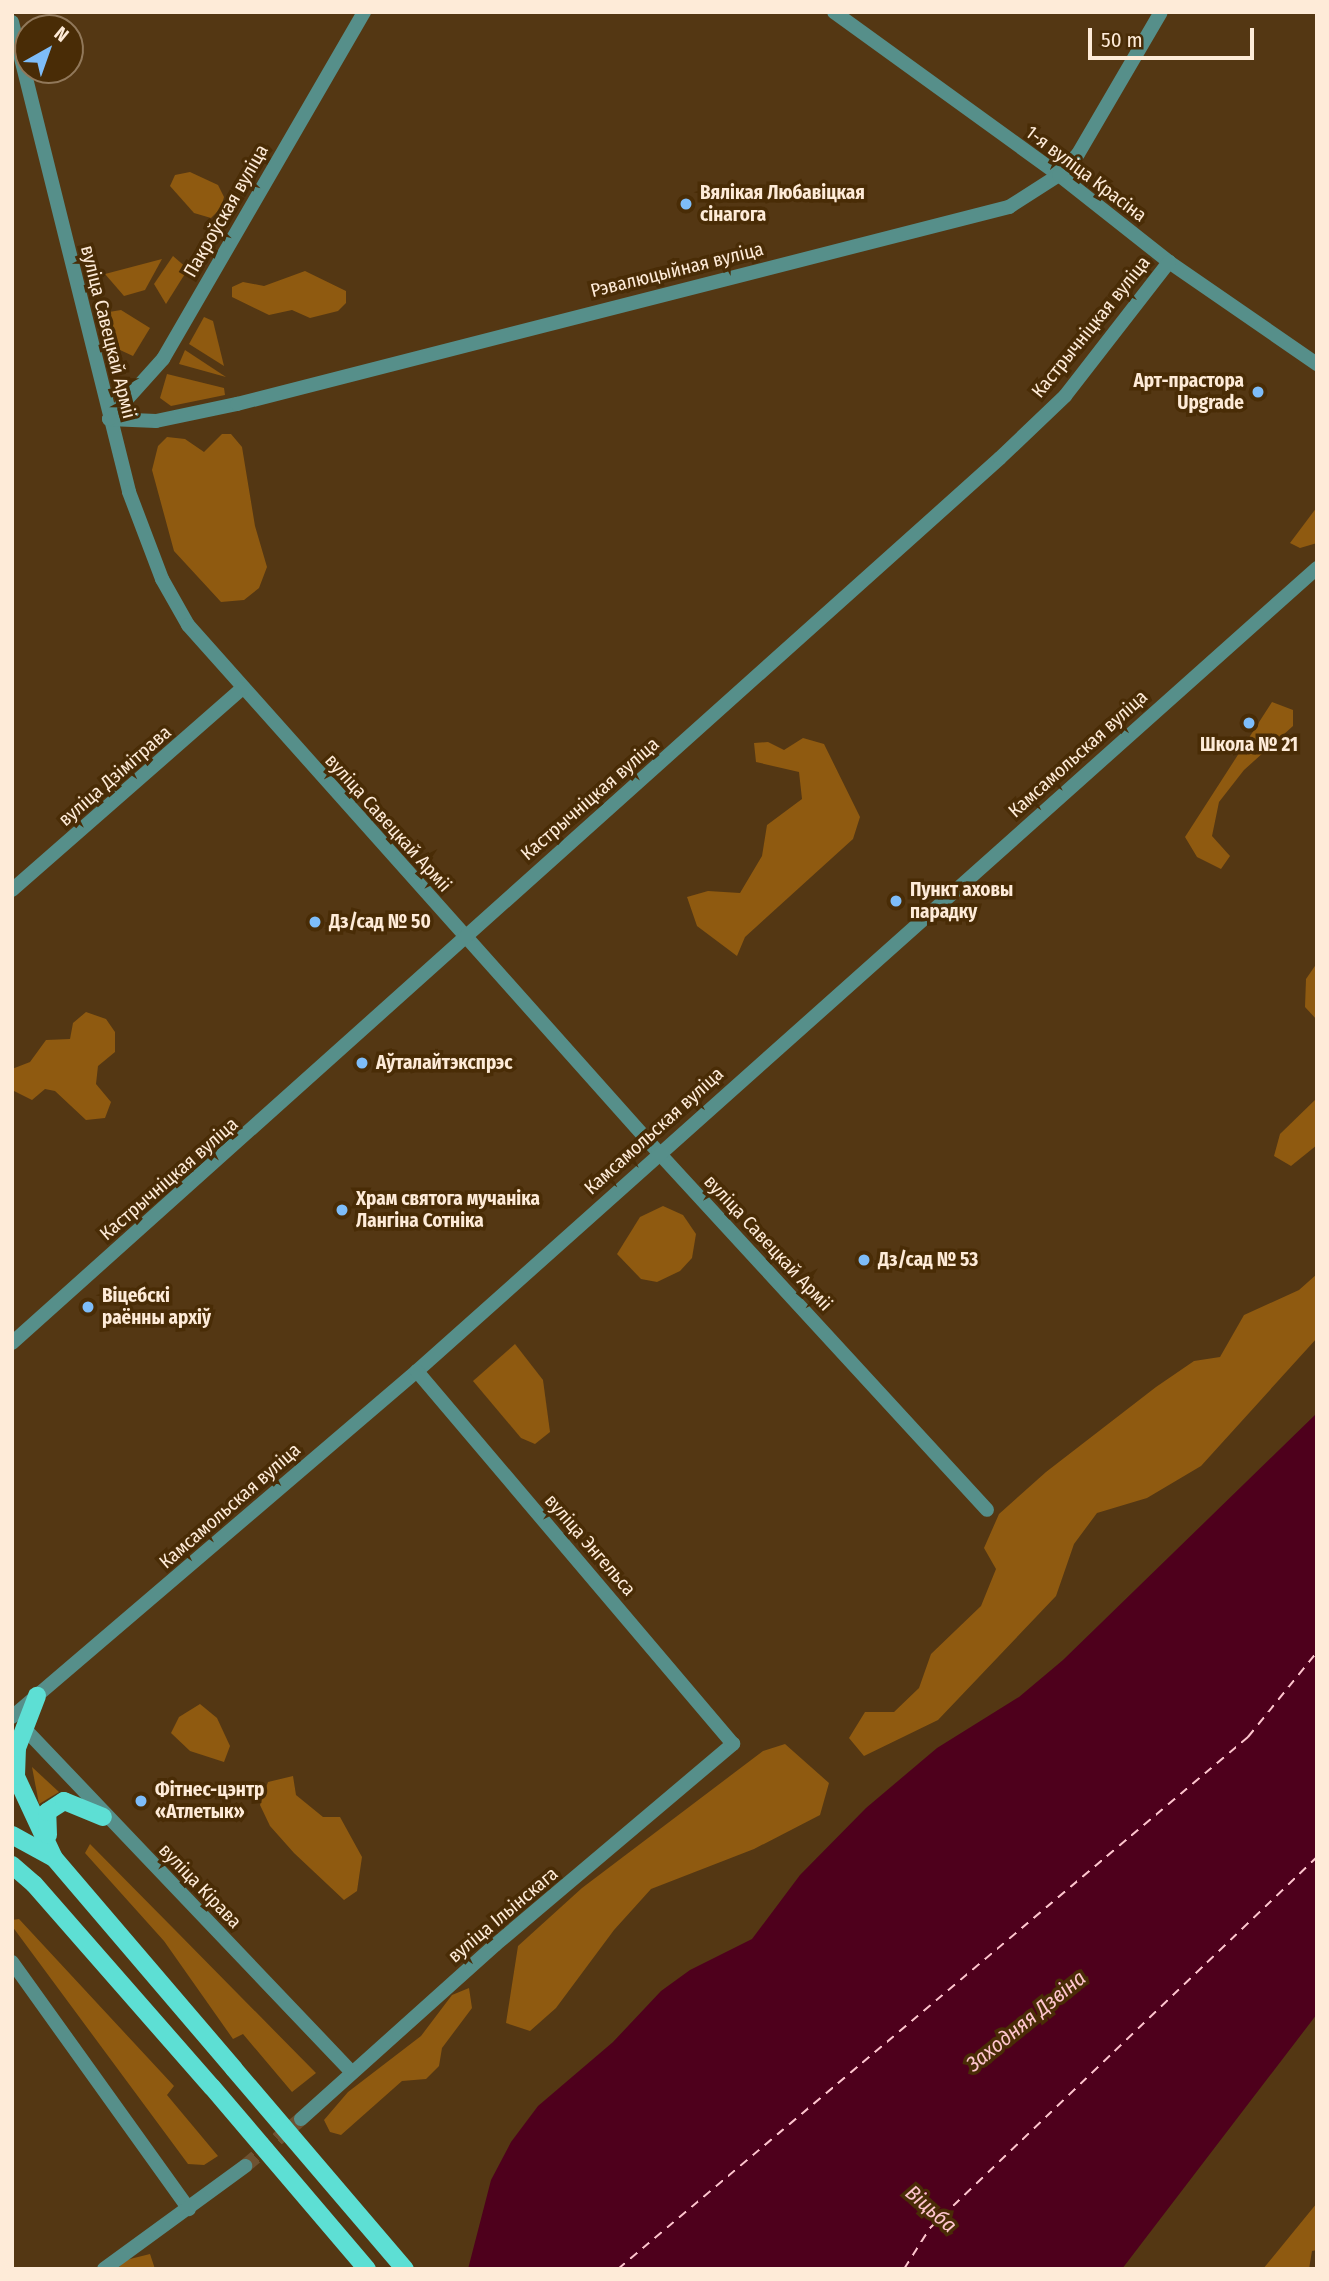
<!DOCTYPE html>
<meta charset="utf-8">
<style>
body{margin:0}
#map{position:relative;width:1329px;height:2281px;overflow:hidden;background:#543713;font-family:"Fira Sans Condensed",sans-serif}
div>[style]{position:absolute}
.green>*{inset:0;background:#8f5a10}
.water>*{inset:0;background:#4e001c}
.ferry>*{height:2px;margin-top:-1px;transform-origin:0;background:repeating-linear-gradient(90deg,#fec5ce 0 9px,transparent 0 16px)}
.street-tunnel>*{height:14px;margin-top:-7px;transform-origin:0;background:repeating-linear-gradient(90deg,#6e5231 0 14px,transparent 0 21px)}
.street>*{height:14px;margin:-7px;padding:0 7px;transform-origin:7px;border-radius:7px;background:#568f8a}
.primary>*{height:18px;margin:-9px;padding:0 9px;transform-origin:9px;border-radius:9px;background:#5ddfd4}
.primary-bridge>*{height:18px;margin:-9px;padding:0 9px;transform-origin:9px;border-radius:9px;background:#5ddfd4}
.dots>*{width:19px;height:19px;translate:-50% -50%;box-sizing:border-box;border:4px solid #492c06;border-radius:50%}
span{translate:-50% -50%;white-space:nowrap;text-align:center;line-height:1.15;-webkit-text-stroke:7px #492c06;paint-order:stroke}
.street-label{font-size:19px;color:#feebd8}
.poi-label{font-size:19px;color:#feebd8;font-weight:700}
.left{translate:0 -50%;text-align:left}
.right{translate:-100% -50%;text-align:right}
.water-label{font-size:21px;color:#fec5ce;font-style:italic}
.frame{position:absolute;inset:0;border:14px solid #feebd8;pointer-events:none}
.north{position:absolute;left:14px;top:14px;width:70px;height:70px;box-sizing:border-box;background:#492c06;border:2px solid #91785a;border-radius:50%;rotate:40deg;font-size:19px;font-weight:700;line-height:28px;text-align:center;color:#feebd8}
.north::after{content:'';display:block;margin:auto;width:24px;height:32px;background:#7ebdf9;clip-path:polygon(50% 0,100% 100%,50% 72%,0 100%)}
.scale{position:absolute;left:1088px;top:28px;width:166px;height:32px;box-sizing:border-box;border:4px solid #feebd8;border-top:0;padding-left:9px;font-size:21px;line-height:24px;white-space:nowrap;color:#feebd8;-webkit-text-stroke:5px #492c06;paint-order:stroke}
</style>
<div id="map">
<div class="green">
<i style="clip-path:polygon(190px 172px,218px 185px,224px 197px,221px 208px,211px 218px,194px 213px,170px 186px,175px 175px)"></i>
<i style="clip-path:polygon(173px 256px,188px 269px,166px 304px,154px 284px)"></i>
<i style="clip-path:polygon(162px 259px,145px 290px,124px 296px,105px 274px)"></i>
<i style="clip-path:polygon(305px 271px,346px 291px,346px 303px,338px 311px,310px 318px,292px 310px,269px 315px,232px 297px,232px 287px,243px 282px,264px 286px)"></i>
<i style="clip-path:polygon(121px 310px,150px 328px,133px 356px,120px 350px,109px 312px)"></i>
<i style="clip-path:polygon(204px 317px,213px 321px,224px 366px,189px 344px)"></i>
<i style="clip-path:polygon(185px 350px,226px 377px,179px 364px)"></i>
<i style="clip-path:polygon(167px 374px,224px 388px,225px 395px,171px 406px,160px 398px)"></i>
<i style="clip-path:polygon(222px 434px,231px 434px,242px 447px,255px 526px,267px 567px,259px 588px,244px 600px,221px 602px,174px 551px,152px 470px,158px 446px,167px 437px,185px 439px,204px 452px)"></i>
<i style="clip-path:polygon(1317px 507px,1317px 543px,1300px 548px,1290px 543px)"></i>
<i style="clip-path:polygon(1272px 702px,1293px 710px,1293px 726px,1244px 770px,1219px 802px,1212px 836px,1230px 856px,1221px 869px,1197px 857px,1185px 837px)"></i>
<i style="clip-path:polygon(803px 738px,824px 744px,860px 817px,853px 839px,745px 937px,737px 956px,697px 926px,687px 897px,708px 891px,740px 893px,762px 856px,767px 825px,802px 799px,799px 772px,756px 762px,754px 743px,768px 742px,784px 750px)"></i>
<i style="clip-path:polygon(1317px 963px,1317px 1020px,1305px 1007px,1306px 979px)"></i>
<i style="clip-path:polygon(86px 1012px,106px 1019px,115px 1032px,115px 1052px,98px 1066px,96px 1084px,111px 1102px,105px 1118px,86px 1120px,55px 1091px,45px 1089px,32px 1100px,12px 1090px,12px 1069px,30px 1062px,46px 1040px,70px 1039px,73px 1023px)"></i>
<i style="clip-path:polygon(1317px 1098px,1317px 1145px,1291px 1166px,1274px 1156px,1280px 1134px)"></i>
<i style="clip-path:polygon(663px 1206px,683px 1215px,696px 1234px,692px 1258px,680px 1271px,657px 1282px,641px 1279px,617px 1254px,640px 1217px)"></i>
<i style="clip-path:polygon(1317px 1274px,1317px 1338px,1201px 1466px,1147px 1498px,1097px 1513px,1074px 1544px,1056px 1596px,938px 1720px,864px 1756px,849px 1738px,865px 1712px,894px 1712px,919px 1688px,931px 1654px,981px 1606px,996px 1569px,984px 1548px,999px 1514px,1046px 1472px,1156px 1387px,1194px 1361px,1220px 1357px,1244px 1315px,1299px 1290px)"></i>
<i style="clip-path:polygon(515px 1344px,543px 1380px,550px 1432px,535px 1444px,521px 1438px,473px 1381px)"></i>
<i style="clip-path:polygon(200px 1704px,217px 1718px,230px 1746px,224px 1762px,190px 1751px,171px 1733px,179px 1717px)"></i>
<i style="clip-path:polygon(785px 1744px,829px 1783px,820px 1815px,754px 1849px,651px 1889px,614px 1930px,556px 2008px,530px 2031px,506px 2023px,518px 1946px,582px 1888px,763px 1751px)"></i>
<i style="clip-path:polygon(32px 1767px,59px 1792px,39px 1804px)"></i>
<i style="clip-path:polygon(293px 1776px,296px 1795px,323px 1817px,340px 1817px,362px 1857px,357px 1891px,344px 1900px,294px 1853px,270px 1826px,260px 1805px,268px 1782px)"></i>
<i style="clip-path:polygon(90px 1844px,175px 1930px,316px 2073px,292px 2092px,243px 2034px,233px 2039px,164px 1941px,85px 1853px)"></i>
<i style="clip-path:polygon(19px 1919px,174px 2086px,167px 2095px,218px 2156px,204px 2165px,188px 2164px,12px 1926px,12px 1920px)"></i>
<i style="clip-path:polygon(469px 1988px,472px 2008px,442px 2048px,439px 2066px,426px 2079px,402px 2081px,341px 2135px,330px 2132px,324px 2120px,348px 2092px,421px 2036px,452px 1995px)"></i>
<i style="clip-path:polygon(1317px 2203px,1317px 2250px,1312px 2251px,1309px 2269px,1263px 2269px)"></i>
<i style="clip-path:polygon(150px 2254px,155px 2269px,117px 2269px,126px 2260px)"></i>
</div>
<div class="water">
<i style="clip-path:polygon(1317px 1413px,1317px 2014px,1122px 2269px,468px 2269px,491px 2180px,511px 2142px,538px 2106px,613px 2042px,661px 1991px,690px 1970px,752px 1939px,800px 1875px,866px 1808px,937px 1748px,1019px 1697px,1063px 1660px)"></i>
</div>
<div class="ferry">
<i style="left:618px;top:2269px;width:825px;rotate:-40.18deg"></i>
<i style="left:1248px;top:1737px;width:109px;rotate:-50.9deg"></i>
<i style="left:904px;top:2269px;width:49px;rotate:-57.6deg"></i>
<i style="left:930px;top:2228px;width:536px;rotate:-43.79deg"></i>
</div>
<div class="street-tunnel">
<i style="left:245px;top:2166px;width:73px;rotate:-40deg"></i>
</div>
<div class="street">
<i style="left:834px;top:12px;width:278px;rotate:35.9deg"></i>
<i style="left:1059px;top:175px;width:140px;rotate:38.3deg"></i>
<i style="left:1169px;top:262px;width:180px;rotate:34.6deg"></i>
<i style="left:12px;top:22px;width:484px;rotate:76deg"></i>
<i style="left:129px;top:492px;width:93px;rotate:69.2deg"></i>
<i style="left:162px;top:579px;width:53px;rotate:60.5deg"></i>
<i style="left:188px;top:625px;width:706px;rotate:48.27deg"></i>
<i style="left:658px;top:1152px;width:486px;rotate:47.4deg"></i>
<i style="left:109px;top:419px;width:47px;rotate:2.4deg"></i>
<i style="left:156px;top:421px;width:83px;rotate:-11.9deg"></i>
<i style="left:237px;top:404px;width:797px;rotate:-14.32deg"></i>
<i style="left:1009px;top:207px;width:59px;rotate:-32.6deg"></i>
<i style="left:1059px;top:175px;width:28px;rotate:-48deg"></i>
<i style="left:1078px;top:154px;width:164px;rotate:-59.7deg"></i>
<i style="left:109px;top:419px;width:81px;rotate:-48deg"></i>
<i style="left:163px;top:359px;width:401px;rotate:-59.9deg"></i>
<i style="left:12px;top:890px;width:305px;rotate:-41.2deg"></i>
<i style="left:12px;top:1343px;width:1326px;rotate:-41.85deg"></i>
<i style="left:1000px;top:458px;width:90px;rotate:-43.6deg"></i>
<i style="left:1065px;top:396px;width:170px;rotate:-52.2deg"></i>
<i style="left:12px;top:1717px;width:533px;rotate:-40.51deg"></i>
<i style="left:417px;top:1371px;width:1206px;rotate:-41.74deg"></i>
<i style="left:23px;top:1727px;width:476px;rotate:46.4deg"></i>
<i style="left:12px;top:1962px;width:304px;rotate:54.4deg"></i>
<i style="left:301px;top:2119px;width:261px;rotate:-41.9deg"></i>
<i style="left:495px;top:1945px;width:312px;rotate:-40.2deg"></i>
<i style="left:733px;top:1744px;width:489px;rotate:-130.3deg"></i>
<i style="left:104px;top:2269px;width:175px;rotate:-36.1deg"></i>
</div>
<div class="primary">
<i style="left:12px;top:1768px;width:99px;rotate:65deg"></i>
<i style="left:54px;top:1858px;width:277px;rotate:49.5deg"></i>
<i style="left:16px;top:1776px;width:28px;rotate:-88deg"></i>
<i style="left:17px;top:1748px;width:56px;rotate:-69deg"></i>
<i style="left:12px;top:1835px;width:48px;rotate:28.7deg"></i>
<i style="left:48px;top:1835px;width:23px;rotate:-92deg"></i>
<i style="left:47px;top:1812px;width:20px;rotate:-33deg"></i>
<i style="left:64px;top:1801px;width:42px;rotate:22.3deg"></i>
<i style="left:12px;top:1865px;width:29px;rotate:41deg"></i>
<i style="left:34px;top:1884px;width:270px;rotate:48.8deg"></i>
</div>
<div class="primary-bridge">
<i style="left:234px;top:2069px;width:263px;rotate:49.5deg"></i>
<i style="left:212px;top:2087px;width:239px;rotate:49.6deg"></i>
</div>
<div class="dots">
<i style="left:686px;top:204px;background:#7ebdf9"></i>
<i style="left:1258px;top:392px;background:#7ebdf9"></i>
<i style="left:1249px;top:723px;background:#7ebdf9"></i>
<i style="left:896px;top:901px;background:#7ebdf9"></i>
<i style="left:315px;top:922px;background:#7ebdf9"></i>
<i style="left:362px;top:1063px;background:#7ebdf9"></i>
<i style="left:342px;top:1210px;background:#7ebdf9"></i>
<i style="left:864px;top:1260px;background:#7ebdf9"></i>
<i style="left:88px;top:1307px;background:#7ebdf9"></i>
<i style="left:141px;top:1801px;background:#7ebdf9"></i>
</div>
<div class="street-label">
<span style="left:1086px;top:174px;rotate:37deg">1-я вуліца Красіна</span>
<span style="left:226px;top:211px;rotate:-60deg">Пакроўская вуліца</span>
<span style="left:677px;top:270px;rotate:-14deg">Рэвалюцыйная вуліца</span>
<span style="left:1091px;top:327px;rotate:-51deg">Кастрычніцкая вуліца</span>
<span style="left:108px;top:332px;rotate:76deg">вуліца Савецкай Арміі</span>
<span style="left:1078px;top:754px;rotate:-42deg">Камсамольская вуліца</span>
<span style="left:115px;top:776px;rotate:-41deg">вуліца Дзімітрава</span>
<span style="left:590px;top:799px;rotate:-41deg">Кастрычніцкая вуліца</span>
<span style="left:388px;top:823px;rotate:48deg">вуліца Савецкай Арміі</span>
<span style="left:654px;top:1131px;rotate:-42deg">Камсамольская вуліца</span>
<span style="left:169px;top:1179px;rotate:-41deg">Кастрычніцкая вуліца</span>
<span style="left:768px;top:1243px;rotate:47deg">вуліца Савецкай Арміі</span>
<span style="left:230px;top:1506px;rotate:-41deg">Камсамольская вуліца</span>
<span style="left:590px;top:1545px;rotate:49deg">вуліца Энгельса</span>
<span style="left:200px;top:1886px;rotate:46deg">вуліца Кірава</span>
<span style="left:503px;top:1915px;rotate:-40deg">вуліца Ільінскага</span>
</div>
<div class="poi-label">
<span class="left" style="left:700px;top:204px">Вялікая Любавіцкая<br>сінагога</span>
<span class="right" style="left:1244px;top:392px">Арт-прастора<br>Upgrade</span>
<span style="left:1249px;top:745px">Школа № 21</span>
<span class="left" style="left:910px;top:901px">Пункт аховы<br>парадку</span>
<span class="left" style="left:329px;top:922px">Дз/сад № 50</span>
<span class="left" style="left:376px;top:1063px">Аўталайтэкспрэс</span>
<span class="left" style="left:356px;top:1210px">Храм святога мучаніка<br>Лангіна Сотніка</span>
<span class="left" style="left:878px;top:1260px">Дз/сад № 53</span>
<span class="left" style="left:102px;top:1307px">Віцебскі<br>раённы архіў</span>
<span class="left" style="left:155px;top:1801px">Фітнес-цэнтр<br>«Атлетык»</span>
</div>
<div class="water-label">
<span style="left:1026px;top:2021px;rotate:-39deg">Заходняя Дзвіна</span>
<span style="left:931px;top:2209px;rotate:41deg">Віцьба</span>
</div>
<div class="frame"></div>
<div class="north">N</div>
<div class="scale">50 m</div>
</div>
